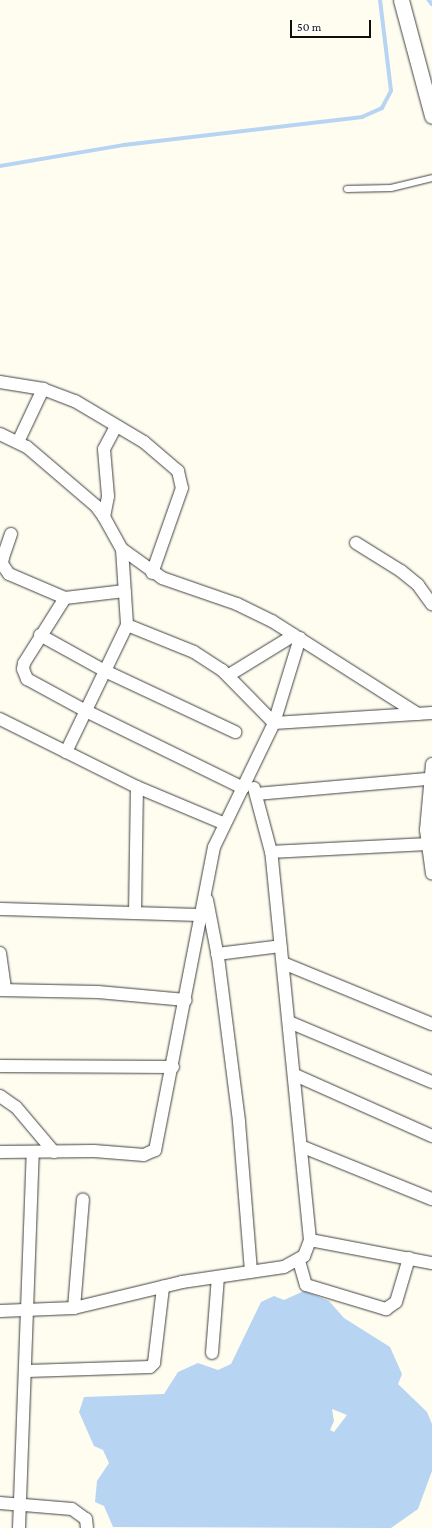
<!DOCTYPE html>
<style>
body{margin:0}
#map{position:relative;width:432px;height:1528px;overflow:hidden;background:#fefdf0;font-family:"Crimson Pro",serif}
div>[style]{position:absolute}
.water>*{inset:0;background:#b7d4f3}
.stream>*{height:3.5px;margin:-1.75px;padding:0 1.75px;transform-origin:1.75px;border-radius:1.75px;background:#b7d4f3}
.roads{filter:drop-shadow(0 0 1px #414141) drop-shadow(0 0 1px #414141)}
.service>*{height:6px;margin:-3px;padding:0 3px;transform-origin:3px;border-radius:3px;background:#fff}
.minor>*{height:12px;margin:-6px;padding:0 6px;transform-origin:6px;border-radius:6px;background:#fff}
.tertiary>*{height:15px;margin:-7.5px;padding:0 7.5px;transform-origin:7.5px;border-radius:7.5px;background:#fff}
span{translate:-50% -50%;white-space:nowrap;text-align:center;line-height:1.15;-webkit-text-stroke:4px #fff;paint-order:stroke}
.scale{position:absolute;left:290px;top:20px;width:81px;height:18px;box-sizing:border-box;border:2px solid #0e0e0e;border-top:0;padding-left:5px;font-size:12px;line-height:14px;white-space:nowrap;color:#0e0e0e;-webkit-text-stroke:3px #fff;paint-order:stroke}
</style>
<div id="map">
<div class="water">
<i style="clip-path:polygon(evenodd,304px 1291px,329px 1301px,344px 1318px,390px 1347px,402px 1374px,398px 1384px,427px 1412px,432px 1424px,432px 1471px,418px 1509px,391px 1528px,113px 1527px,104px 1506px,95px 1502px,97px 1481px,109px 1463px,103px 1450px,94px 1446px,79px 1412px,84px 1397px,164px 1394px,178px 1372px,198px 1363px,218px 1370px,231px 1364px,261px 1302px,274px 1296px,284px 1300px,304px 1291px,332px 1409px,347px 1415px,334px 1432px,330px 1430px,334px 1421px,332px 1409px)"></i>
</div>
<div class="stream">
<i style="left:429px;top:0;width:5px;rotate:53deg"></i>
<i style="left:0;top:166px;width:126px;rotate:-9.6deg"></i>
<i style="left:124px;top:145px;width:240px;rotate:-6.7deg"></i>
<i style="left:362px;top:117px;width:22px;rotate:-24deg"></i>
<i style="left:382px;top:108px;width:19px;rotate:-62deg"></i>
<i style="left:391px;top:91px;width:92px;rotate:-96.9deg"></i>
</div>
<div class="roads">
<div class="service">
<i style="left:347px;top:189px;width:44px;rotate:-1.3deg"></i>
<i style="left:391px;top:188px;width:42px;rotate:-13.7deg"></i>
</div>
<div class="minor">
<i style="left:0;top:382px;width:44px;rotate:9.2deg"></i>
<i style="left:43px;top:389px;width:34px;rotate:21deg"></i>
<i style="left:75px;top:401px;width:80px;rotate:30.7deg"></i>
<i style="left:144px;top:442px;width:45px;rotate:40.5deg"></i>
<i style="left:178px;top:471px;width:17px;rotate:77deg"></i>
<i style="left:182px;top:488px;width:90px;rotate:109.4deg"></i>
<i style="left:0;top:434px;width:30px;rotate:26deg"></i>
<i style="left:27px;top:447px;width:91px;rotate:40.5deg"></i>
<i style="left:96px;top:506px;width:14px;rotate:54deg"></i>
<i style="left:104px;top:517px;width:37px;rotate:61deg"></i>
<i style="left:122px;top:549px;width:76px;rotate:86.2deg"></i>
<i style="left:127px;top:625px;width:72px;rotate:21.9deg"></i>
<i style="left:194px;top:652px;width:33px;rotate:33deg"></i>
<i style="left:222px;top:670px;width:74px;rotate:45.5deg"></i>
<i style="left:274px;top:723px;width:138px;rotate:115.8deg"></i>
<i style="left:214px;top:847px;width:309px;rotate:101deg"></i>
<i style="left:155px;top:1150px;width:12px;rotate:156deg"></i>
<i style="left:144px;top:1155px;width:50px;rotate:-175.4deg"></i>
<i style="left:94px;top:1151px;width:94px;rotate:179.4deg"></i>
<i style="left:18px;top:442px;width:59px;rotate:-64.7deg"></i>
<i style="left:104px;top:517px;width:21px;rotate:-79deg"></i>
<i style="left:108px;top:496px;width:47px;rotate:-94.9deg"></i>
<i style="left:104px;top:449px;width:26px;rotate:-62deg"></i>
<i style="left:11px;top:534px;width:24px;rotate:109deg"></i>
<i style="left:3px;top:557px;width:7px;rotate:98deg"></i>
<i style="left:2px;top:564px;width:12px;rotate:55deg"></i>
<i style="left:9px;top:574px;width:61px;rotate:23.2deg"></i>
<i style="left:65px;top:598px;width:60px;rotate:-6.7deg"></i>
<i style="left:356px;top:543px;width:53px;rotate:31.9deg"></i>
<i style="left:401px;top:571px;width:22px;rotate:39deg"></i>
<i style="left:418px;top:585px;width:24px;rotate:54deg"></i>
<i style="left:122px;top:549px;width:49px;rotate:35.9deg"></i>
<i style="left:162px;top:578px;width:79px;rotate:19.1deg"></i>
<i style="left:237px;top:604px;width:39px;rotate:26deg"></i>
<i style="left:272px;top:621px;width:173px;rotate:32.5deg"></i>
<i style="left:65px;top:598px;width:77px;rotate:122.2deg"></i>
<i style="left:24px;top:663px;width:6px;rotate:99deg"></i>
<i style="left:23px;top:669px;width:11px;rotate:68deg"></i>
<i style="left:27px;top:679px;width:67px;rotate:28.5deg"></i>
<i style="left:86px;top:711px;width:175px;rotate:26.1deg"></i>
<i style="left:40px;top:635px;width:74px;rotate:29deg"></i>
<i style="left:105px;top:671px;width:144px;rotate:25.1deg"></i>
<i style="left:300px;top:638px;width:89px;rotate:107deg"></i>
<i style="left:274px;top:723px;width:158px;rotate:-3.6deg"></i>
<i style="left:229px;top:675px;width:76px;rotate:-31.6deg"></i>
<i style="left:0;top:719px;width:153px;rotate:26.4deg"></i>
<i style="left:66px;top:752px;width:141px;rotate:-64.3deg"></i>
<i style="left:432px;top:764px;width:66px;rotate:95.2deg"></i>
<i style="left:426px;top:830px;width:44px;rotate:82.2deg"></i>
<i style="left:254px;top:788px;width:66px;rotate:75.1deg"></i>
<i style="left:256px;top:794px;width:174px;rotate:-5deg"></i>
<i style="left:207px;top:900px;width:58px;rotate:79.1deg"></i>
<i style="left:218px;top:957px;width:166px;rotate:82.7deg"></i>
<i style="left:239px;top:1122px;width:150px;rotate:85.4deg"></i>
<i style="left:0;top:909px;width:201px;rotate:1.7deg"></i>
<i style="left:135px;top:913px;width:126px;rotate:-89.1deg"></i>
<i style="left:137px;top:787px;width:95px;rotate:22.8deg"></i>
<i style="left:0;top:953px;width:37px;rotate:82deg"></i>
<i style="left:217px;top:954px;width:64px;rotate:-7.1deg"></i>
<i style="left:283px;top:963px;width:161px;rotate:22.3deg"></i>
<i style="left:0;top:990px;width:98px;rotate:1.2deg"></i>
<i style="left:98px;top:992px;width:88px;rotate:5.2deg"></i>
<i style="left:289px;top:1022px;width:155px;rotate:22.8deg"></i>
<i style="left:0;top:1066px;width:173px;rotate:0.3deg"></i>
<i style="left:295px;top:1075px;width:150px;rotate:24deg"></i>
<i style="left:0;top:1096px;width:19px;rotate:35deg"></i>
<i style="left:16px;top:1107px;width:59px;rotate:49.8deg"></i>
<i style="left:303px;top:1147px;width:139px;rotate:22deg"></i>
<i style="left:310px;top:1240px;width:124px;rotate:10.7deg"></i>
<i style="left:299px;top:1261px;width:25px;rotate:74deg"></i>
<i style="left:306px;top:1285px;width:84px;rotate:16.7deg"></i>
<i style="left:386px;top:1309px;width:12px;rotate:-35deg"></i>
<i style="left:396px;top:1302px;width:46px;rotate:-73.5deg"></i>
<i style="left:74px;top:1308px;width:111px;rotate:-13.5deg"></i>
<i style="left:182px;top:1282px;width:103px;rotate:-8.4deg"></i>
<i style="left:284px;top:1267px;width:23px;rotate:-29deg"></i>
<i style="left:304px;top:1256px;width:17px;rotate:-69deg"></i>
<i style="left:310px;top:1240px;width:390px;rotate:-95.7deg"></i>
<i style="left:271px;top:852px;width:156px;rotate:-2.9deg"></i>
<i style="left:0;top:1311px;width:74px;rotate:-2.3deg"></i>
<i style="left:74px;top:1308px;width:109px;rotate:-85.3deg"></i>
<i style="left:212px;top:1353px;width:76px;rotate:-85.5deg"></i>
<i style="left:27px;top:1371px;width:123px;rotate:-1.9deg"></i>
<i style="left:150px;top:1367px;width:6px;rotate:-45deg"></i>
<i style="left:154px;top:1363px;width:77px;rotate:-83.2deg"></i>
<i style="left:0;top:1503px;width:72px;rotate:4.8deg"></i>
<i style="left:72px;top:1509px;width:17px;rotate:36deg"></i>
<i style="left:86px;top:1519px;width:9px;rotate:84deg"></i>
<i style="left:19px;top:1528px;width:376px;rotate:-87.9deg"></i>
</div>
<div class="tertiary">
<i style="left:401px;top:0;width:120px;rotate:75deg"></i>
</div>
</div>
<div class="scale">50 m</div>
</div>
